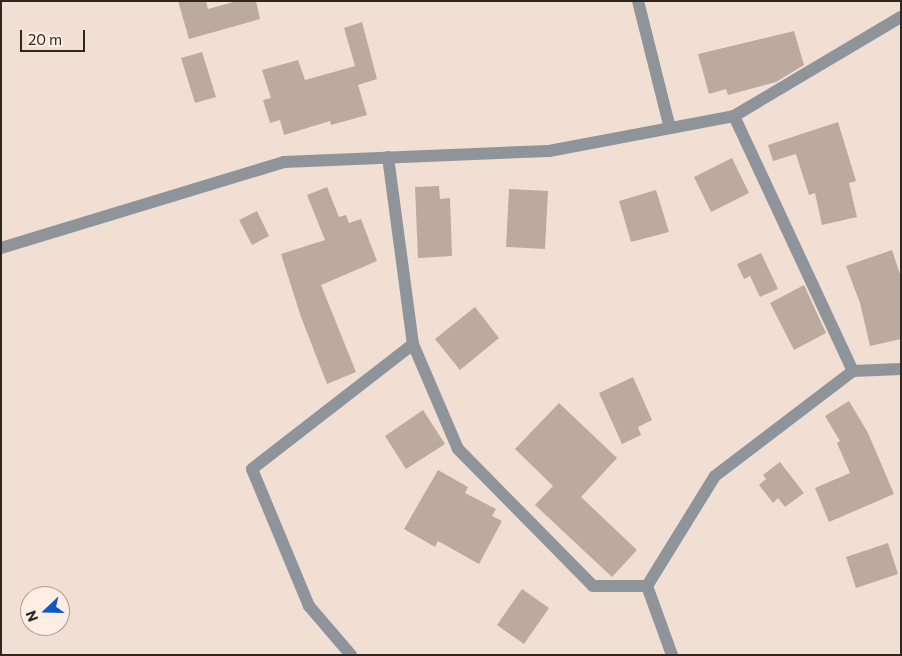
<!DOCTYPE html>
<style>
body{margin:0}
#map{position:relative;width:902px;height:656px;overflow:hidden;background:#f2dfd3;font-family:Commissioner,sans-serif}
div>[style]{position:absolute}
.building>*{inset:0;background:#bdaa9f}
.street>*{height:12px;margin:-6px;padding:0 6px;transform-origin:6px;border-radius:6px;background:#8f949b}
span{translate:-50% -50%;white-space:nowrap;text-align:center;line-height:1.15;-webkit-text-stroke:4px #fdede4;paint-order:stroke}
.frame{position:absolute;inset:0;border:2px solid #2d2621;pointer-events:none}
.north{position:absolute;left:20px;top:586px;width:50px;height:50px;box-sizing:border-box;background:#fdede4;border:1px solid #aa9d96;border-radius:50%;rotate:249deg;font-size:14px;font-weight:700;line-height:20px;text-align:center;color:#2d2621}
.north::after{content:'';display:block;margin:auto;width:18px;height:22px;background:#0d58c2;clip-path:polygon(50% 0,100% 100%,50% 72%,0 100%)}
.scale{position:absolute;left:20px;top:30px;width:65px;height:22px;box-sizing:border-box;border:2px solid #2d2621;border-top:0;padding-left:6px;font-size:15px;line-height:18px;white-space:nowrap;color:#2d2621;-webkit-text-stroke:4px #fdede4;paint-order:stroke}
</style>
<div id="map">
<div class="building">
<i style="clip-path:polygon(178px 1px,206px 1px,208px 9px,237px 1px,256px 1px,260px 19px,189px 39px)"></i>
<i style="clip-path:polygon(362px 22px,377px 79px,358px 85px,367px 115px,331px 125px,330px 121px,284px 135px,280px 120px,270px 123px,263px 100px,271px 98px,262px 70px,298px 60px,305px 80px,355px 66px,344px 28px)"></i>
<i style="clip-path:polygon(794px 31px,804px 65px,776px 82px,728px 95px,726px 89px,709px 94px,698px 54px)"></i>
<i style="clip-path:polygon(202px 52px,216px 97px,195px 103px,181px 58px)"></i>
<i style="clip-path:polygon(838px 122px,856px 181px,849px 183px,857px 217px,822px 225px,815px 193px,809px 195px,796px 154px,773px 161px,768px 145px)"></i>
<i style="clip-path:polygon(732px 158px,749px 193px,711px 212px,694px 177px)"></i>
<i style="clip-path:polygon(439px 186px,440px 199px,450px 198px,452px 256px,418px 258px,415px 187px)"></i>
<i style="clip-path:polygon(327px 187px,339px 217px,346px 215px,349px 223px,361px 219px,377px 261px,321px 285px,356px 372px,327px 384px,301px 317px,281px 254px,325px 240px,307px 195px)"></i>
<i style="clip-path:polygon(509px 189px,548px 191px,545px 249px,506px 247px)"></i>
<i style="clip-path:polygon(656px 190px,669px 232px,631px 242px,619px 201px)"></i>
<i style="clip-path:polygon(257px 211px,269px 236px,252px 245px,239px 220px)"></i>
<i style="clip-path:polygon(892px 250px,901px 277px,901px 339px,870px 346px,860px 303px,846px 266px)"></i>
<i style="clip-path:polygon(761px 253px,778px 289px,760px 297px,750px 276px,744px 279px,737px 264px)"></i>
<i style="clip-path:polygon(804px 285px,826px 333px,794px 350px,770px 303px)"></i>
<i style="clip-path:polygon(475px 307px,499px 338px,460px 370px,435px 339px)"></i>
<i style="clip-path:polygon(633px 377px,652px 420px,638px 427px,641px 435px,622px 444px,599px 393px)"></i>
<i style="clip-path:polygon(849px 401px,868px 433px,894px 494px,829px 522px,815px 488px,850px 473px,837px 443px,840px 441px,825px 416px)"></i>
<i style="clip-path:polygon(559px 403px,617px 458px,581px 497px,637px 550px,612px 577px,535px 505px,553px 486px,515px 449px)"></i>
<i style="clip-path:polygon(423px 410px,445px 444px,406px 469px,385px 436px)"></i>
<i style="clip-path:polygon(780px 462px,804px 493px,785px 507px,778px 498px,773px 503px,759px 485px,766px 479px,763px 475px)"></i>
<i style="clip-path:polygon(438px 470px,468px 487px,465px 493px,496px 509px,492px 516px,502px 521px,479px 564px,438px 541px,435px 547px,404px 529px)"></i>
<i style="clip-path:polygon(888px 543px,898px 574px,856px 588px,846px 557px)"></i>
<i style="clip-path:polygon(522px 589px,549px 608px,524px 644px,497px 625px)"></i>
</div>
<div class="street">
<i style="left:638px;top:1px;width:131px;rotate:75.9deg"></i>
<i style="left:734px;top:116px;width:281px;rotate:65deg"></i>
<i style="left:388px;top:157px;width:189px;rotate:82.4deg"></i>
<i style="left:413px;top:344px;width:114px;rotate:66.8deg"></i>
<i style="left:458px;top:449px;width:192px;rotate:45.4deg"></i>
<i style="left:593px;top:586px;width:54px"></i>
<i style="left:1px;top:248px;width:296px;rotate:-16.9deg"></i>
<i style="left:284px;top:162px;width:265px;rotate:-2.4deg"></i>
<i style="left:549px;top:151px;width:188px;rotate:-10.7deg"></i>
<i style="left:734px;top:116px;width:194px;rotate:-30.7deg"></i>
<i style="left:351px;top:655px;width:65px;rotate:-130.6deg"></i>
<i style="left:309px;top:606px;width:148px;rotate:-112.6deg"></i>
<i style="left:252px;top:469px;width:204px;rotate:-37.8deg"></i>
<i style="left:672px;top:655px;width:73px;rotate:-109.9deg"></i>
<i style="left:647px;top:586px;width:129px;rotate:-58.3deg"></i>
<i style="left:715px;top:476px;width:173px;rotate:-37.3deg"></i>
<i style="left:853px;top:371px;width:48px;rotate:-2.4deg"></i>
</div>
<div class="frame"></div>
<div class="north">N</div>
<div class="scale">20 m</div>
</div>
